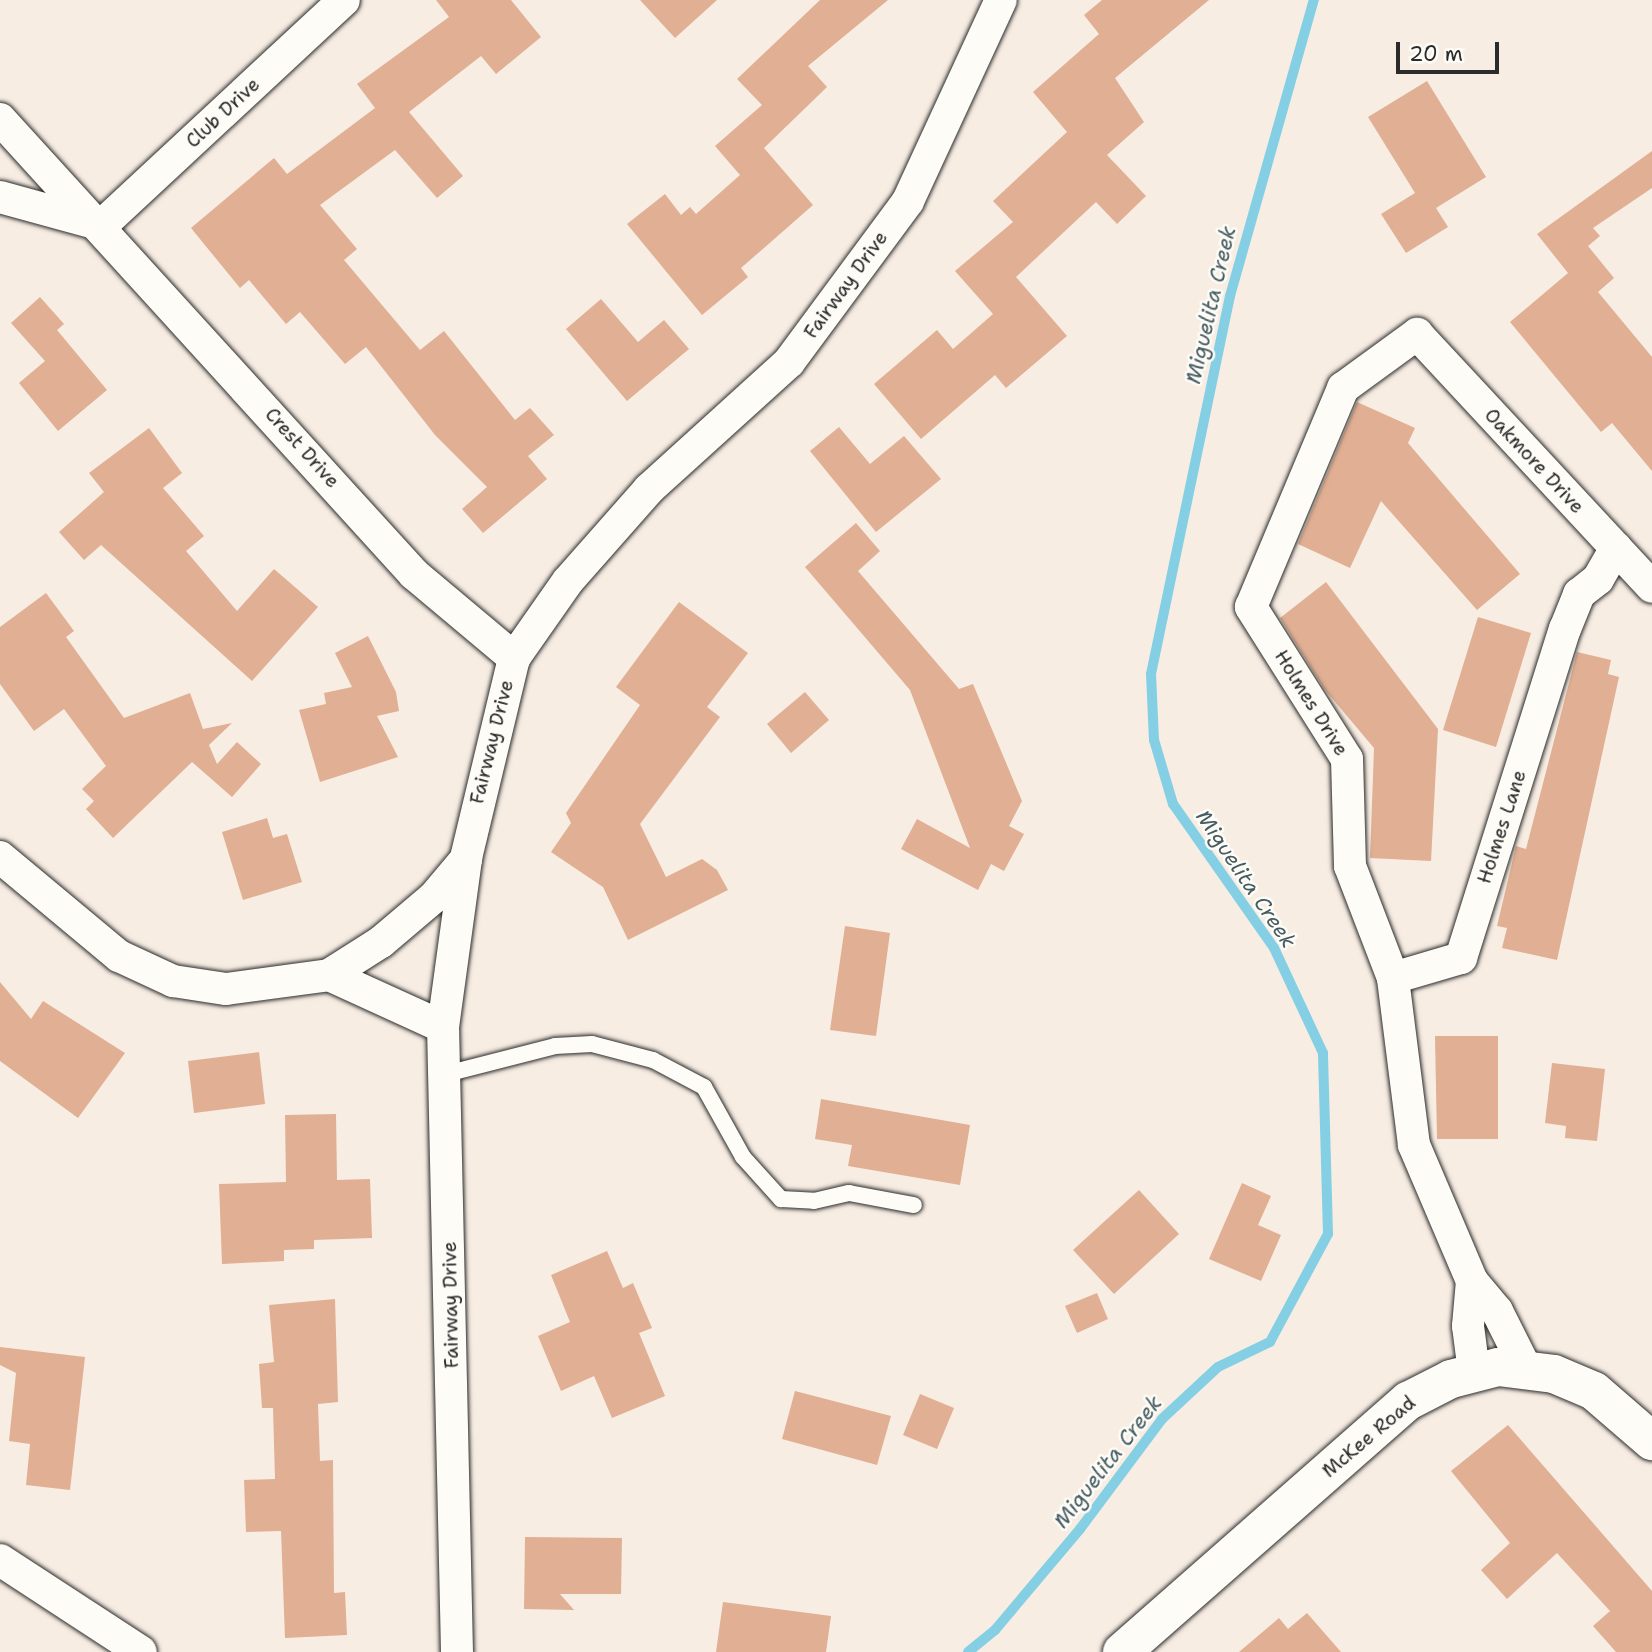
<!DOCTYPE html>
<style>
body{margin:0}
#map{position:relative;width:1652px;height:1652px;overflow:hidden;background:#f7ede3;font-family:"Shantell Sans",sans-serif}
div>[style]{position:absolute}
.stream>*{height:10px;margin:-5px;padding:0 5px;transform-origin:5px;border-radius:5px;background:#84cfe4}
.building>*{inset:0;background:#e1af93}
.roads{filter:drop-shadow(0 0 2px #2b2b2b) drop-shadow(0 0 2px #2b2b2b)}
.service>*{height:16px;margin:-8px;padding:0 8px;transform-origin:8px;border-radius:8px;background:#fdfcf7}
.minor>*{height:32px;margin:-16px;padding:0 16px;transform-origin:16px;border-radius:16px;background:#fdfcf7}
.tertiary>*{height:38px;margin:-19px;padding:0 19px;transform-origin:19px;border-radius:19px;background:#fdfcf7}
span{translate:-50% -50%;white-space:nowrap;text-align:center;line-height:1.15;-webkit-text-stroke:5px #fdfcf7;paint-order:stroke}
.street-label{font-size:19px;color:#2b2b2b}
.water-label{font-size:21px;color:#465c62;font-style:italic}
.scale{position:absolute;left:1396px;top:42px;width:103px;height:32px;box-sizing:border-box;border:4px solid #2b2b2b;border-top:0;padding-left:9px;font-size:21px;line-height:24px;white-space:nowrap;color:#2b2b2b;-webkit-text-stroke:5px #fdfcf7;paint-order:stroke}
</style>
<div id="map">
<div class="stream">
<i style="left:968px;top:1652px;width:35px;rotate:-39deg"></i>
<i style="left:995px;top:1630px;width:132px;rotate:-49.9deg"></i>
<i style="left:1080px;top:1529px;width:137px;rotate:-53.3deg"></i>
<i style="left:1162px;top:1419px;width:76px;rotate:-42.9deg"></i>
<i style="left:1218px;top:1367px;width:58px;rotate:-25.7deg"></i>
<i style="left:1270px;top:1342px;width:123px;rotate:-61.8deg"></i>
<i style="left:1328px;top:1234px;width:181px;rotate:-91.6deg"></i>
<i style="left:1323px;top:1053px;width:116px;rotate:-115deg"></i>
<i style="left:1274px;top:948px;width:176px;rotate:-125deg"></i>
<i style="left:1173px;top:804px;width:67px;rotate:-106.5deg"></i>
<i style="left:1154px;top:740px;width:66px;rotate:-92.6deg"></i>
<i style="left:1151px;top:674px;width:386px;rotate:-78.2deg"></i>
<i style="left:1230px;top:296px;width:308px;rotate:-74.2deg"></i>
</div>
<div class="building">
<i style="clip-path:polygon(436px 0,511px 0,541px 37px,496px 74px,481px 56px,409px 112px,463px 176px,437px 198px,395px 150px,320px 205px,357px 249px,344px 260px,420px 350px,444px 331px,515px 420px,530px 408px,554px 435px,528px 456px,547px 479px,483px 533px,462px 509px,487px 487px,435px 435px,366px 347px,345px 364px,300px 312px,286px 324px,249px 280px,240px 288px,191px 228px,274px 158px,287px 174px,375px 108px,357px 84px,449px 17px)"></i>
<i style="clip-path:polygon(640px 0,717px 0,675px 38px)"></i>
<i style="clip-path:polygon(820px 0,888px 0,808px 66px,827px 87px,764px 148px,813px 205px,741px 268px,748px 277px,702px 315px,627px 224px,665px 194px,681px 215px,690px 207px,696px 214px,740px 175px,715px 146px,762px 105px,737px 79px)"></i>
<i style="clip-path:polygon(1102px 0,1209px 0,1115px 78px,1144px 122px,1107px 155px,1146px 196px,1117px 224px,1096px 202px,1016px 277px,1067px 336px,1006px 388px,995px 375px,921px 439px,874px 384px,937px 330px,953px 349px,993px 314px,955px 271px,1013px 222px,993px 201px,1067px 132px,1033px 92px,1099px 34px,1084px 15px)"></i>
<i style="clip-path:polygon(1427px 81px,1486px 177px,1436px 208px,1448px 227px,1406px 253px,1381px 214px,1415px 193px,1368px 117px)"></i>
<i style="clip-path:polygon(1652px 151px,1652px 188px,1593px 228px,1600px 236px,1588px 246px,1614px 278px,1598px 292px,1652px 357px,1652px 471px,1612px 423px,1601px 432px,1510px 322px,1568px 273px,1537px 234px)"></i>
<i style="clip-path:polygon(40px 297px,64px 324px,57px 330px,107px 390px,58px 431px,19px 383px,45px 361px,11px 323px)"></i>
<i style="clip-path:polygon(601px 299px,638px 342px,664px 320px,689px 349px,627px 401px,566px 329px)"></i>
<i style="clip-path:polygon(1357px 402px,1415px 428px,1408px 443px,1520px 574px,1477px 610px,1381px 501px,1350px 568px,1298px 544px)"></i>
<i style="clip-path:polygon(839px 427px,870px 464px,904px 436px,941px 479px,876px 532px,810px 451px)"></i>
<i style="clip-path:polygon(149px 428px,182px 473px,163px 488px,204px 536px,186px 551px,237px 611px,274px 569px,318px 607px,252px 681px,101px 545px,84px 560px,59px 532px,104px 492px,89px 473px)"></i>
<i style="clip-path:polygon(856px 523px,880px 551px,858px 571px,959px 689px,973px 684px,1022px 801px,1009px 826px,1024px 834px,1004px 871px,991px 864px,978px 890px,901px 849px,917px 819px,970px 848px,910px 690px,805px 567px)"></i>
<i style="clip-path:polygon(1326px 582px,1438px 729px,1431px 861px,1370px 858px,1374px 748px,1325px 690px,1280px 618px)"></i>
<i style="clip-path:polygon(46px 593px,74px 631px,66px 637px,124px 718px,190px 693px,203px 729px,232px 723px,209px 745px,217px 764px,237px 742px,261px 764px,232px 797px,192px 762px,113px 838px,86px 809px,94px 801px,82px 789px,106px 766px,64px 709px,34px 731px,0 684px,0 627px)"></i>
<i style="clip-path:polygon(679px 602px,748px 653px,707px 707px,720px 717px,640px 824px,666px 877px,702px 859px,717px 870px,728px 890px,628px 940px,603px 887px,551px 852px,571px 823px,566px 813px,640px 705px,616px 687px)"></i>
<i style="clip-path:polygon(1478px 617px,1531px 633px,1496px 747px,1443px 730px)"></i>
<i style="clip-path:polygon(368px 636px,396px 692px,399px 711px,377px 716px,398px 757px,320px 782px,299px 710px,326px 704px,324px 693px,352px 687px,335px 653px)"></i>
<i style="clip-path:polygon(1577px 652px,1611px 660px,1608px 674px,1619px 677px,1557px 960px,1502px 948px,1507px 928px,1497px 926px,1516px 846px,1526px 849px)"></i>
<i style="clip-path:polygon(805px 692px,829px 720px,791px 753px,767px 724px)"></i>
<i style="clip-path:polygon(267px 818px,273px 838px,287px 834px,302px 882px,243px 900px,222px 832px)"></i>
<i style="clip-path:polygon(845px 926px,890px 933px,876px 1036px,830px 1030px)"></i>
<i style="clip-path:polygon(0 982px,31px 1019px,43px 1001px,125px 1053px,78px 1118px,0 1061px)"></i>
<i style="clip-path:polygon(1435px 1036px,1498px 1036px,1498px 1139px,1437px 1139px)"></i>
<i style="clip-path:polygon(259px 1052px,265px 1104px,194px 1113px,188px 1061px)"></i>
<i style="clip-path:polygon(1552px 1063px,1605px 1069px,1597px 1141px,1565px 1138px,1566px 1126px,1545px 1123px)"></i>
<i style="clip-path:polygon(821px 1099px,970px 1125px,960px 1185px,848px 1166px,852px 1145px,815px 1139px)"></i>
<i style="clip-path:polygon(336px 1114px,337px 1180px,370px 1179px,372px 1238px,314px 1240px,314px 1249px,284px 1250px,284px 1261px,222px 1264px,219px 1184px,286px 1182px,285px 1115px)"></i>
<i style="clip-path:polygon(1242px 1183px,1271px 1196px,1258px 1225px,1281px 1235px,1261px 1281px,1209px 1259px)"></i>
<i style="clip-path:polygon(1139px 1190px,1179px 1234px,1114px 1294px,1073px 1250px)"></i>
<i style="clip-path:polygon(607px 1251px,623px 1288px,633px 1283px,652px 1328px,639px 1333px,665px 1396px,612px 1418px,594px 1376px,561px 1391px,538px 1336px,570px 1322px,551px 1275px)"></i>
<i style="clip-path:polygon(1097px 1293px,1108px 1319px,1077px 1333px,1065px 1306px)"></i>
<i style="clip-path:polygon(335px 1299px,338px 1402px,318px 1404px,320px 1461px,333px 1460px,334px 1593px,345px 1592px,347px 1635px,285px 1638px,281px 1531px,246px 1532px,244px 1480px,275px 1479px,273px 1408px,262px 1408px,259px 1364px,274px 1362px,269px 1305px)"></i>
<i style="clip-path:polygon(0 1347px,85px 1357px,70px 1490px,26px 1485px,30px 1444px,9px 1441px,16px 1373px,0 1365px)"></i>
<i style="clip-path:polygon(795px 1391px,891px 1416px,877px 1465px,782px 1439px)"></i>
<i style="clip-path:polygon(920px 1394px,954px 1408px,937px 1449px,903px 1435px)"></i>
<i style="clip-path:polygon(1508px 1425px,1652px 1591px,1652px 1652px,1616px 1652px,1593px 1626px,1610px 1611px,1557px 1553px,1507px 1599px,1481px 1570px,1510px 1543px,1451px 1471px)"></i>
<i style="clip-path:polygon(525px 1537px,622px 1538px,621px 1594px,560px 1594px,574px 1610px,524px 1609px)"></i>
<i style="clip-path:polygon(723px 1602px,831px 1616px,826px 1652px,716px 1652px)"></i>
<i style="clip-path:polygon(1307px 1613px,1341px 1652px,1239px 1652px,1279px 1618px,1288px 1629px)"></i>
</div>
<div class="roads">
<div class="service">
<i style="left:446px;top:1074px;width:113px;rotate:-14.4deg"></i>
<i style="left:555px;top:1046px;width:37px;rotate:-3deg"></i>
<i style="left:592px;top:1044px;width:63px;rotate:14.7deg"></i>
<i style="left:653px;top:1060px;width:58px;rotate:27.9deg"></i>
<i style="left:704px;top:1087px;width:80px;rotate:60.9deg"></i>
<i style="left:743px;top:1157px;width:57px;rotate:47.9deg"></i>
<i style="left:781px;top:1199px;width:33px;rotate:3deg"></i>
<i style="left:814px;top:1201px;width:36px;rotate:-13deg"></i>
<i style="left:849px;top:1193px;width:66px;rotate:10.5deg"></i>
</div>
<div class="minor">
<i style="left:0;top:119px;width:615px;rotate:47.7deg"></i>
<i style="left:414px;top:574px;width:131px;rotate:40deg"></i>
<i style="left:0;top:197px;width:106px;rotate:15.4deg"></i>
<i style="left:102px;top:225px;width:330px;rotate:-42.9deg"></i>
<i style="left:0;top:857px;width:155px;rotate:39.8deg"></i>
<i style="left:119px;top:956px;width:60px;rotate:24.8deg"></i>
<i style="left:173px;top:981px;width:54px;rotate:8.6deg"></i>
<i style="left:226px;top:989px;width:104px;rotate:-7.7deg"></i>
<i style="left:329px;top:975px;width:125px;rotate:24.5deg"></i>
<i style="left:329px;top:975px;width:62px;rotate:-32.4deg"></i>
<i style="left:381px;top:942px;width:70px;rotate:-40.3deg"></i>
<i style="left:434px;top:897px;width:50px;rotate:-49.9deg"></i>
<i style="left:1393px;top:978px;width:71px;rotate:-16.4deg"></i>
<i style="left:1461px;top:958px;width:345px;rotate:-72.5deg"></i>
<i style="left:1565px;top:629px;width:38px;rotate:-68deg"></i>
<i style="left:1579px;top:594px;width:24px;rotate:-38deg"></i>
<i style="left:1598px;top:579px;width:36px;rotate:-60deg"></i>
<i style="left:1472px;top:1281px;width:45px;rotate:95.1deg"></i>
<i style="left:1468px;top:1326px;width:46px;rotate:82.6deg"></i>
<i style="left:1525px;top:1367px;width:63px;rotate:-116.6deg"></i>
<i style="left:1497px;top:1311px;width:39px;rotate:-130deg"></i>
<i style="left:1472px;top:1281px;width:148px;rotate:-113.1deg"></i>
<i style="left:1414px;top:1145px;width:168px;rotate:-97.2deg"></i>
<i style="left:1393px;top:978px;width:120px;rotate:-111deg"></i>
<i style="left:1350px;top:866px;width:107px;rotate:-91.6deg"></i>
<i style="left:1347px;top:759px;width:180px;rotate:-122.3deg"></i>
<i style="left:1251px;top:607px;width:238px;rotate:-67.2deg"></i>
<i style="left:1343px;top:388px;width:92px;rotate:-36.1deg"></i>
<i style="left:1417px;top:334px;width:345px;rotate:47.1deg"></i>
<i style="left:0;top:1560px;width:168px;rotate:33.1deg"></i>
<i style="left:457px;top:1652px;width:625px;rotate:-91.28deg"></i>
<i style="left:443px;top:1027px;width:171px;rotate:-82.2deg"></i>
<i style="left:466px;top:858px;width:206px;rotate:-76.5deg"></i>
<i style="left:514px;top:658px;width:94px;rotate:-55deg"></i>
<i style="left:568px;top:581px;width:123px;rotate:-48.6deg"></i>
<i style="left:649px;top:489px;width:189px;rotate:-42.2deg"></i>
<i style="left:789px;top:362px;width:200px;rotate:-53.5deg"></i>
<i style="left:908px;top:201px;width:221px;rotate:-65.2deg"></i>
</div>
<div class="tertiary">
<i style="left:1122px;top:1652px;width:381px;rotate:-41.3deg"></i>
<i style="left:1408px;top:1401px;width:48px;rotate:-27.1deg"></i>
<i style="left:1451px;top:1379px;width:49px;rotate:-14.3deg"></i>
<i style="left:1498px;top:1367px;width:56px;rotate:7.1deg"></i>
<i style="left:1554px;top:1374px;width:43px;rotate:23deg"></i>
<i style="left:1594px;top:1391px;width:77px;rotate:40.8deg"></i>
</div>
</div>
<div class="street-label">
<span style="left:223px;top:113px;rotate:-43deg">Club Drive</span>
<span style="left:846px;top:285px;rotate:-54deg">Fairway Drive</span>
<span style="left:302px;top:448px;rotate:48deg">Crest Drive</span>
<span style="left:1534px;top:461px;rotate:47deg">Oakmore Drive</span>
<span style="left:1311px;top:703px;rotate:58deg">Holmes Drive</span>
<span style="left:492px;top:742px;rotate:-76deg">Fairway Drive</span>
<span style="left:1502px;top:827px;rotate:-72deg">Holmes Lane</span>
<span style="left:451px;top:1305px;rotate:-91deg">Fairway Drive</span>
<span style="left:1369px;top:1437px;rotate:-40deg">McKee Road</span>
</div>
<div class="water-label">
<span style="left:1211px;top:305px;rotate:-77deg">Miguelita Creek</span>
<span style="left:1246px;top:879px;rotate:56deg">Miguelita Creek</span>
<span style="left:1108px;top:1462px;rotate:-52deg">Miguelita Creek</span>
</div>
<div class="scale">20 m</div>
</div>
